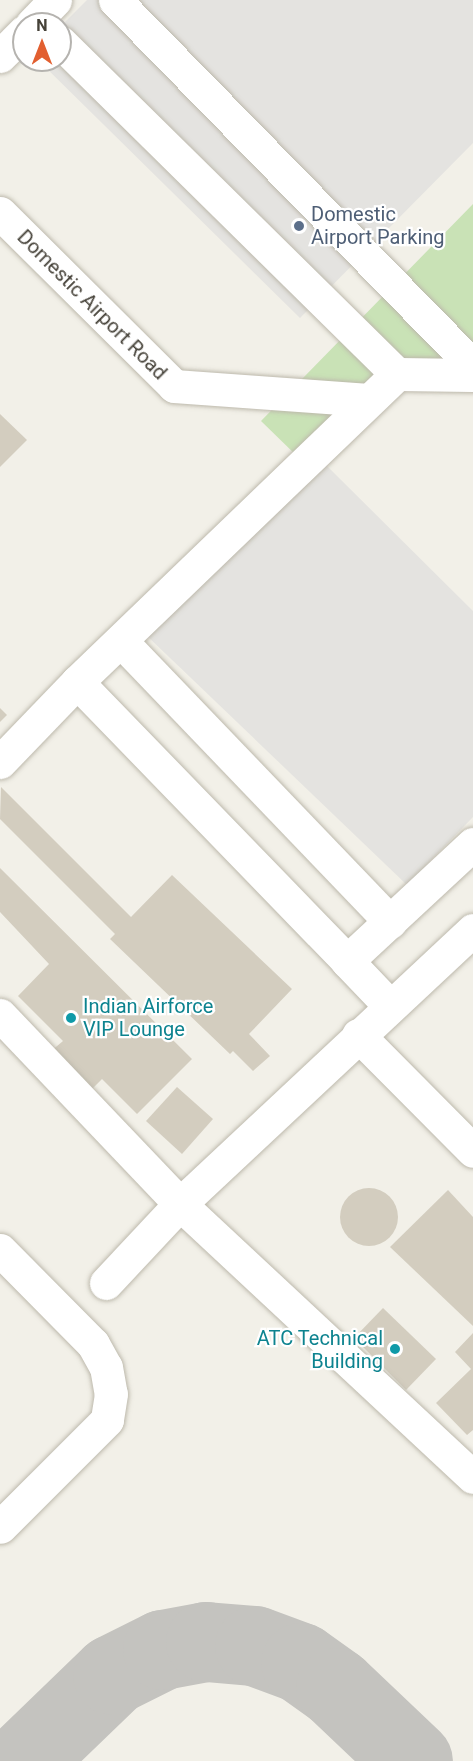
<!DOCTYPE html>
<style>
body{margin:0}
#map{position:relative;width:473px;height:1761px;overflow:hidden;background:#f2f0e8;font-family:Roboto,sans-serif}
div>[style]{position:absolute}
.green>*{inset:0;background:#c9e2b6}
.parking>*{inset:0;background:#e4e3e0}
.taxiway>*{height:80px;margin:-40px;padding:0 40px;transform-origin:40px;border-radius:40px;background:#c4c3bf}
.building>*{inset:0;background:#d3cdbf}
.round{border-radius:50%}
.roads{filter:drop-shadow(0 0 2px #bdb9ac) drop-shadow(0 0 2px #bdb9ac)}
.minor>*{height:33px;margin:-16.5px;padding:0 16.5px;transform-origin:16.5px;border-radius:16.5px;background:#fff}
.dots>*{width:16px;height:16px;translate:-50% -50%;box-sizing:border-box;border:3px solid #fff;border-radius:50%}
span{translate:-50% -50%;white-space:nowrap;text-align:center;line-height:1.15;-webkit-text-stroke:4.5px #fff;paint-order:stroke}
.service-label{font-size:20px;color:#4e5e75}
.left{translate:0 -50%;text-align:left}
.street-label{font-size:20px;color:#454138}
.culture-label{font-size:20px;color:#0d838f}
.right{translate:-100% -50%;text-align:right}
.north{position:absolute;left:12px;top:12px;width:60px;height:60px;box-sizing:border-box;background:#fff;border:2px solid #b5b3af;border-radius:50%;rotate:0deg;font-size:16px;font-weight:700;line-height:24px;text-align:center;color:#454138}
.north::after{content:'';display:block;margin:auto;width:21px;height:27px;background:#e25f30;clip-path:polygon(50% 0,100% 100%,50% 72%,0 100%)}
</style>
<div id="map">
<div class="green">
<i style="clip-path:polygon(473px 204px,473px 361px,396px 362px,300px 459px,261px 421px)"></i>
</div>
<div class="parking">
<i style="clip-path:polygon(87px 0,473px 0,473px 143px,300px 318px,38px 60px,60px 60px,60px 27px)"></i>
<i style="clip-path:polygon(326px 465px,473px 611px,473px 817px,407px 885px,144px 633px)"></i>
</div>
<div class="taxiway">
<i style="left:24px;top:1761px;width:124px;rotate:-44deg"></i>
<i style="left:113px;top:1675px;width:56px;rotate:-26.6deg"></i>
<i style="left:163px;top:1650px;width:44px;rotate:-10.5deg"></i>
<i style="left:206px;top:1642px;width:49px;rotate:4.7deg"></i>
<i style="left:255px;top:1646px;width:49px;rotate:20.3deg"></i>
<i style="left:301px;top:1663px;width:43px;rotate:35.5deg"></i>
<i style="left:336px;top:1688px;width:106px;rotate:43.5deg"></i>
</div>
<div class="building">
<i style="clip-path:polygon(0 414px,27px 440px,0 467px)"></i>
<i style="clip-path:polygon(0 708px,7px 715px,0 722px)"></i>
<i style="clip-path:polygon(1px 787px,131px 917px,172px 875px,292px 989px,249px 1034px,270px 1056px,253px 1071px,233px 1051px,230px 1054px,110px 939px,115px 934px,0 819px)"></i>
<i style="clip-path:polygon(0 868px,192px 1059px,137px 1114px,102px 1079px,89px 1092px,50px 1052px,63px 1041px,18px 996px,49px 964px,0 912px)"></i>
<i style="clip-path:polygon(177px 1087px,213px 1119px,182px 1154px,146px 1121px)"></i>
<i class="round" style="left:340px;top:1188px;width:58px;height:58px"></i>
<i style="clip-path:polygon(448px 1190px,473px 1217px,473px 1326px,390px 1247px)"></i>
<i style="clip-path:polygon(383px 1308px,436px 1359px,406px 1390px,354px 1338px)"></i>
<i style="clip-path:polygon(473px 1333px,473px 1430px,467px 1435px,436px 1403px,471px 1369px,455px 1352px)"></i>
</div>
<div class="roads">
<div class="minor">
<i style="left:115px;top:0;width:512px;rotate:45.63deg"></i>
<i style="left:32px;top:24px;width:33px;rotate:-46deg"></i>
<i style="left:60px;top:42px;width:473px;rotate:44.6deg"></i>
<i style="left:0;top:56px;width:34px;rotate:-45deg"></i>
<i style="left:0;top:213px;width:245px;rotate:44.8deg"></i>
<i style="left:174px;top:386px;width:195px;rotate:4.1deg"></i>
<i style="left:473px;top:375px;width:76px;rotate:-179.2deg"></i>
<i style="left:397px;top:374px;width:444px;rotate:136.1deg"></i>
<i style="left:77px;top:682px;width:388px;rotate:45.9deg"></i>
<i style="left:347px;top:961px;width:172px;rotate:-42.9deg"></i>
<i style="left:121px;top:641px;width:389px;rotate:46.2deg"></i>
<i style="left:0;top:762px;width:111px;rotate:-46.1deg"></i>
<i style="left:347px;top:961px;width:62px;rotate:46.3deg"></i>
<i style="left:0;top:1015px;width:261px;rotate:46.4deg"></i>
<i style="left:180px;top:1204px;width:400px;rotate:43deg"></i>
<i style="left:358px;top:1035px;width:163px;rotate:45.2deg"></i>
<i style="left:0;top:1250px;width:132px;rotate:45.3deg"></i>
<i style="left:93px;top:1344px;width:26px;rotate:61deg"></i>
<i style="left:106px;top:1367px;width:27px;rotate:80deg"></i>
<i style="left:111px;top:1394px;width:26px;rotate:99deg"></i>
<i style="left:107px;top:1420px;width:151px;rotate:135deg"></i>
<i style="left:106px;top:1283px;width:108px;rotate:-46.9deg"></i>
<i style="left:180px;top:1204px;width:401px;rotate:-43.1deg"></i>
</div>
</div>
<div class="dots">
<i style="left:299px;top:226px;background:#5c6f8a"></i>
<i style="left:71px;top:1018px;background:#0f9aa8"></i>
<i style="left:395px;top:1349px;background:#0f9aa8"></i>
</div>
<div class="service-label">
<span class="left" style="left:311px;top:226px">Domestic<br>Airport Parking</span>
</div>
<div class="street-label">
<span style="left:92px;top:305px;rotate:45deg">Domestic Airport Road</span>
</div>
<div class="culture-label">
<span class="left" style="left:83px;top:1018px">Indian Airforce<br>VIP Lounge</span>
<span class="right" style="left:383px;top:1350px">ATC Technical<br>Building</span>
</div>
<div class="north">N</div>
</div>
